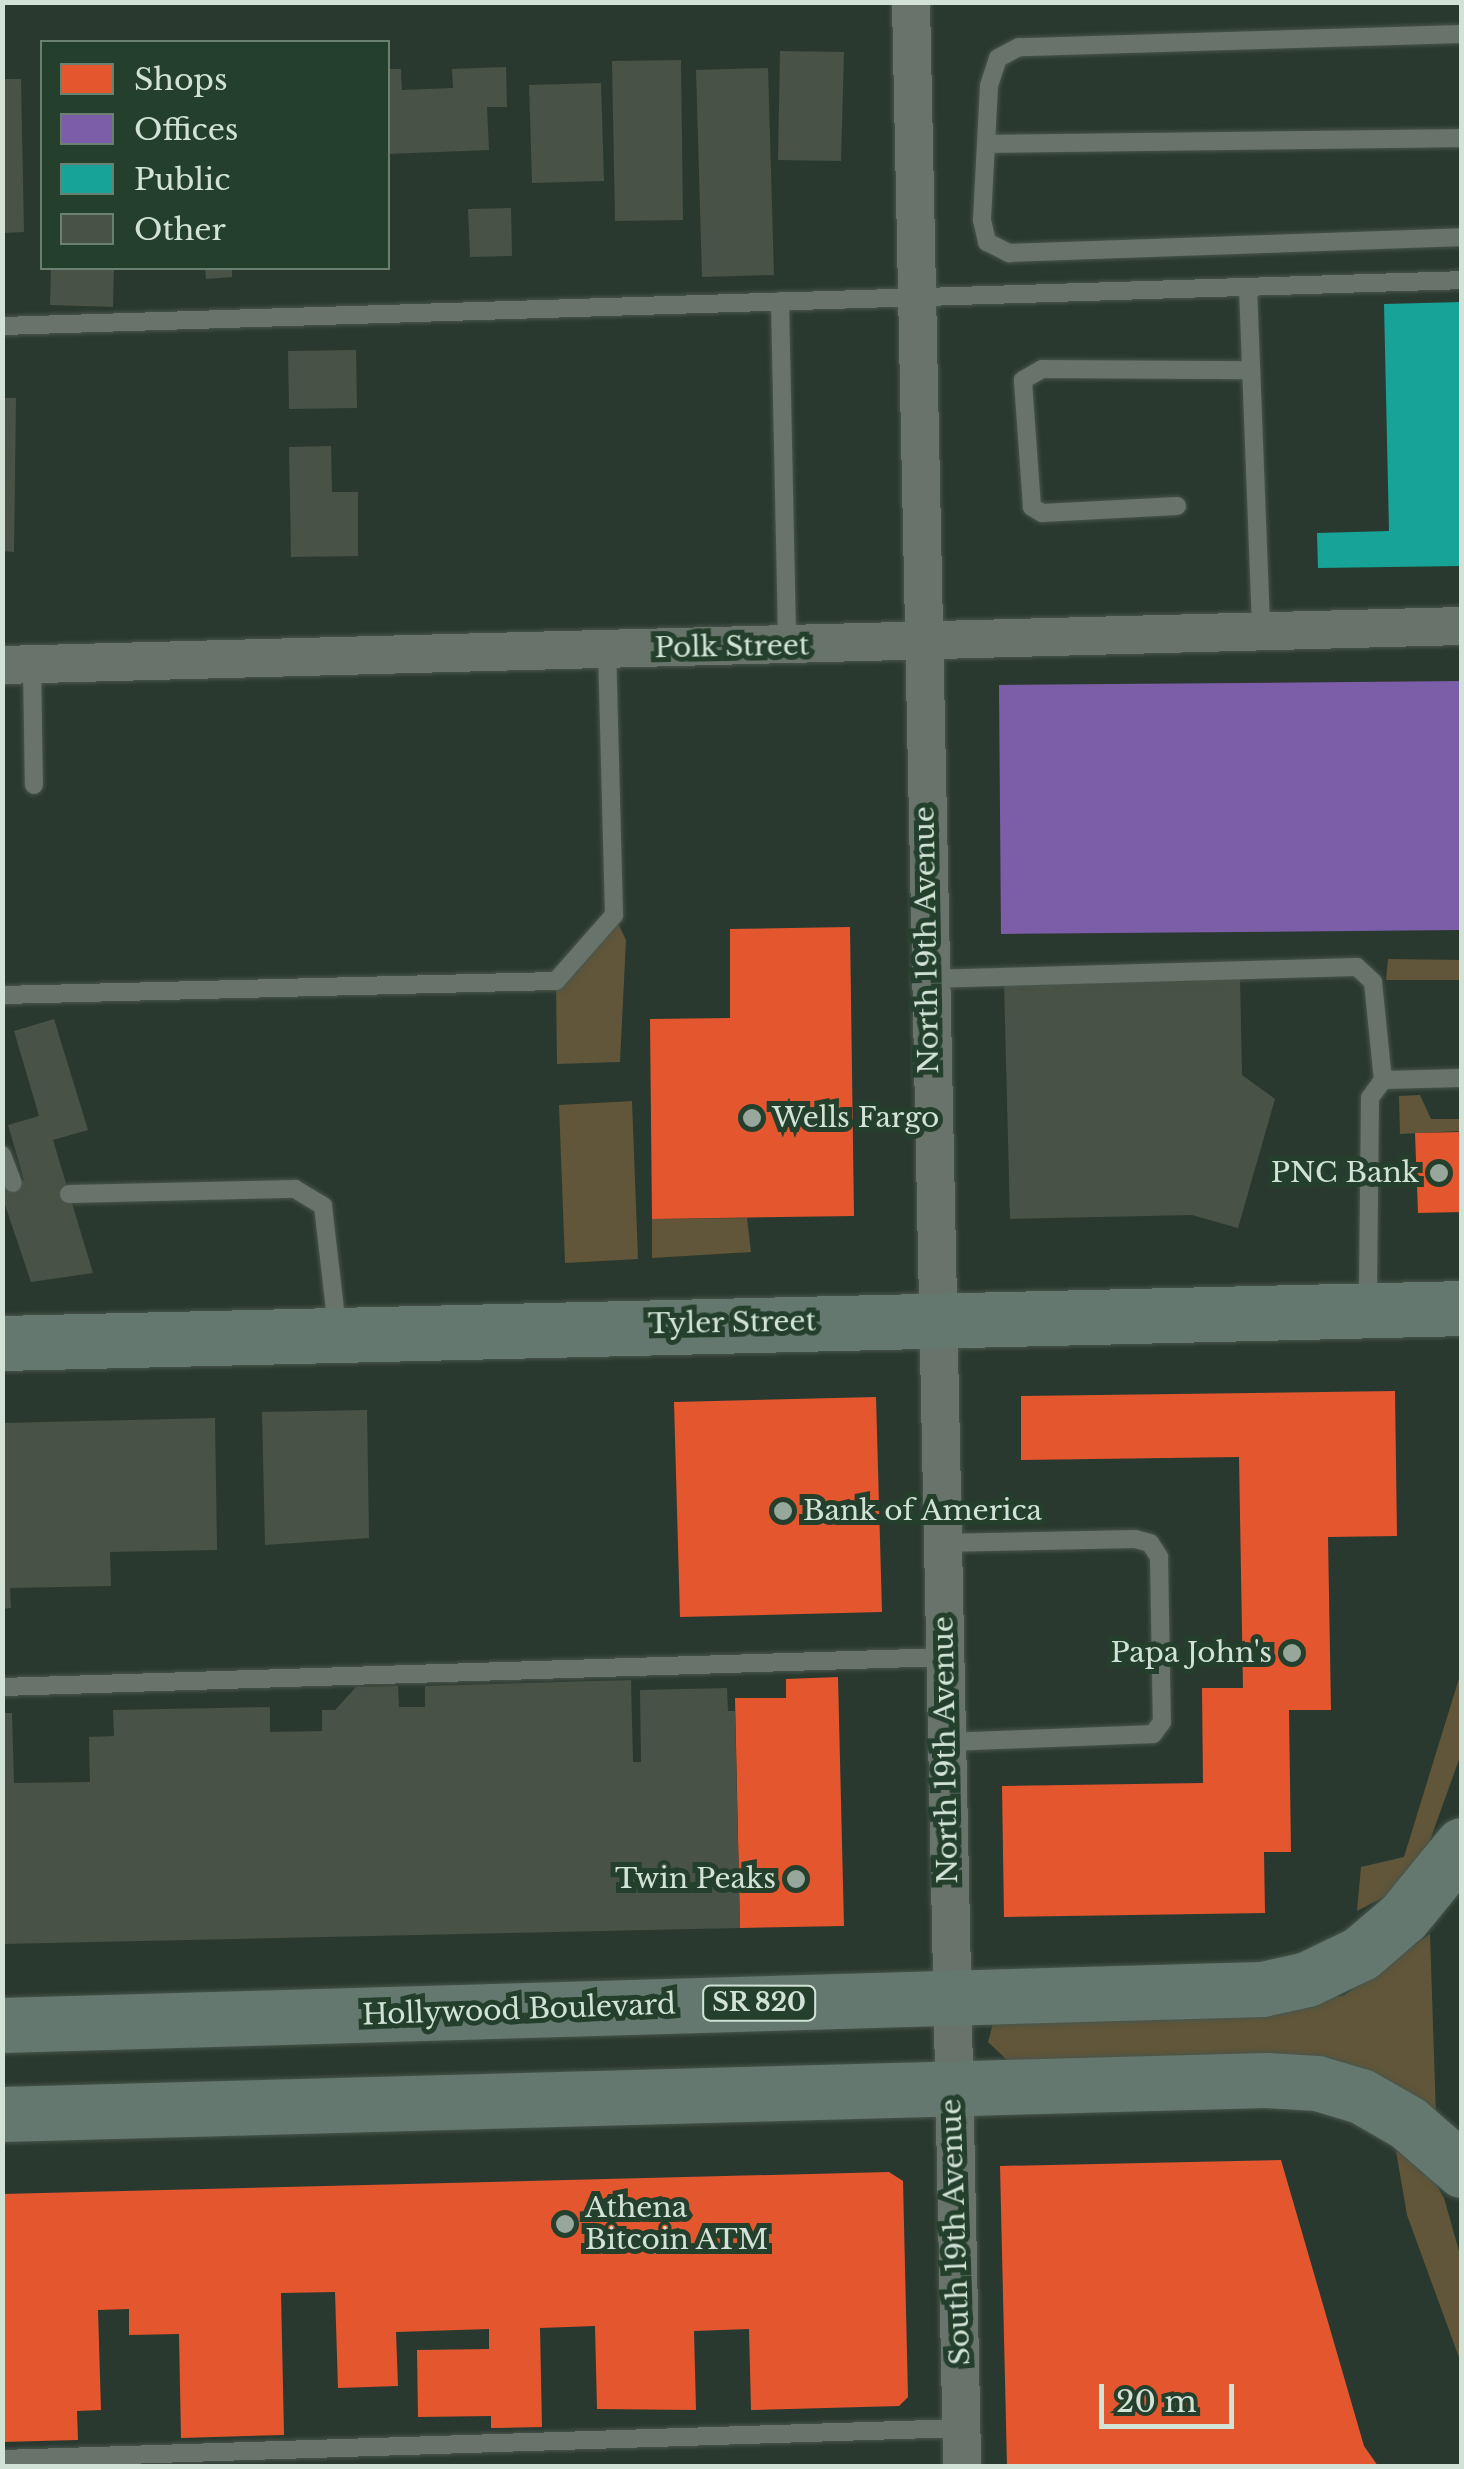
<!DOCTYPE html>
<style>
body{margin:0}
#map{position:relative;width:1464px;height:2469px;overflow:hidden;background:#2a392f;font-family:"Libre Baskerville",serif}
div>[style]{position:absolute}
.green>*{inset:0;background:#615639}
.shops>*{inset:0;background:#e4572e}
.offices>*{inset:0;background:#7b5ea7}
.public>*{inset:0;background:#17a398}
.building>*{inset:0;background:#495246}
.roads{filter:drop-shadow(0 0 2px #48554c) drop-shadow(0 0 2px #48554c)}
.lane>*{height:18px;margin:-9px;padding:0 9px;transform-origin:9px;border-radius:9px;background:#68746b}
.street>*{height:38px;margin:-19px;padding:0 19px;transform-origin:19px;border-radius:19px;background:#68746b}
.primary>*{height:55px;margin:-27.5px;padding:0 27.5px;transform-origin:27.5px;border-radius:27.5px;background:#657870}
.dots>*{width:28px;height:28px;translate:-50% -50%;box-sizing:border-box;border:5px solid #243f2c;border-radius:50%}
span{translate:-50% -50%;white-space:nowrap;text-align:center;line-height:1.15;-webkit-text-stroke:10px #243f2c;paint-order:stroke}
.shield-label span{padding:2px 8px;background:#243f2c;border:2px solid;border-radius:8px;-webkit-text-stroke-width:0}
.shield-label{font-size:25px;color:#d2e2d6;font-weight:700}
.street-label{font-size:28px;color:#d2e2d6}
.poi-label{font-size:28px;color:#d2e2d6}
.left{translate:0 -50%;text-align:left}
.right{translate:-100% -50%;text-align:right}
.frame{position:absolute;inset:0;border:5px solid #d2e2d6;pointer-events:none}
.legend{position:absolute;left:40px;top:40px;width:350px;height:230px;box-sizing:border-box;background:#243f2c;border:2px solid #6a8070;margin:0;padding:12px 18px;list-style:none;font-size:30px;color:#d2e2d6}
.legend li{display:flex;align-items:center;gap:20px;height:50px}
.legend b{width:50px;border:2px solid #6a8070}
.scale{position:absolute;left:1099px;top:2384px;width:135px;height:45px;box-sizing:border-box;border:5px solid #d2e2d6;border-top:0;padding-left:12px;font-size:30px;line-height:35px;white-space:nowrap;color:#d2e2d6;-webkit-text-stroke:8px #243f2c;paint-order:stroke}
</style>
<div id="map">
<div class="green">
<i style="clip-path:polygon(614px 915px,626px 940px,620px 1062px,557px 1064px,556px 981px)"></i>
<i style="clip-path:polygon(1388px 959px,1461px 960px,1461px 980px,1386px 980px)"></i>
<i style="clip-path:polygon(1420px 1095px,1431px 1119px,1461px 1119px,1461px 1131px,1400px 1134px,1399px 1096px)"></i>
<i style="clip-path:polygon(632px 1101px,638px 1259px,565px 1263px,559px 1105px)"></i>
<i style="clip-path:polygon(747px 1218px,751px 1252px,652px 1258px,652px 1219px)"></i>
<i style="clip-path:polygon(1461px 1672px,1461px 1754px,1428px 1846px,1384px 1897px,1357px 1911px,1361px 1867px,1404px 1857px)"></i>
<i style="clip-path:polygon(1430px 1934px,1436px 2116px,1007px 2060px,988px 2042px,994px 2020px,1024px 2014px,1343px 1996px)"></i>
<i style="clip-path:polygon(1396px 2151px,1422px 2161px,1444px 2198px,1461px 2258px,1461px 2363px,1407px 2215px)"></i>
</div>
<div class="shops">
<i style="clip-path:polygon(850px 927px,854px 1216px,652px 1219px,650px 1019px,730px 1018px,730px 929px)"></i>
<i style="clip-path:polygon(1462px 1132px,1462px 1212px,1418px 1213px,1415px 1133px)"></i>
<i style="clip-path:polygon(1395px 1391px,1397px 1536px,1328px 1537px,1331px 1710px,1289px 1710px,1291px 1852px,1264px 1852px,1265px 1913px,1004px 1917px,1002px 1786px,1203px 1783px,1202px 1688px,1243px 1688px,1239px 1457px,1021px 1460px,1021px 1396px)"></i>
<i style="clip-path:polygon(876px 1397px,882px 1612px,680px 1617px,674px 1402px)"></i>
<i style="clip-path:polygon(838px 1677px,844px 1926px,740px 1928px,735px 1698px,786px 1698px,786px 1679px)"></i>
<i style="clip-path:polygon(1281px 2160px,1364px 2446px,1378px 2466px,1007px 2466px,1000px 2166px)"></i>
<i style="clip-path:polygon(889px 2172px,903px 2181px,908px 2397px,899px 2406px,751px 2410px,749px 2329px,694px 2331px,696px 2410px,597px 2409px,595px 2326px,540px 2328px,542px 2427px,491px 2428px,491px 2416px,418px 2417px,417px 2350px,489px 2349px,489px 2329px,396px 2332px,398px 2386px,338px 2388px,335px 2292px,281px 2293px,284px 2435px,181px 2438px,179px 2334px,129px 2335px,129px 2309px,98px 2310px,101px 2410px,77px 2411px,78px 2440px,2px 2442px,2px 2194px)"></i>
</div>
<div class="offices">
<i style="clip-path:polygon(1462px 681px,1462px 930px,1001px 934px,999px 685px)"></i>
</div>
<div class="public">
<i style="clip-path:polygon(1462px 302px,1462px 566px,1318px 568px,1317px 533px,1389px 531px,1384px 304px)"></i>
</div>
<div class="building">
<i style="clip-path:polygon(780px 51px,844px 52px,841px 161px,778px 160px)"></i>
<i style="clip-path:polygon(681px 60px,683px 220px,615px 221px,612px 61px)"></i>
<i style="clip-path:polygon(506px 67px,507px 107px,487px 107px,489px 150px,388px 154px,388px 69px,401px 69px,402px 90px,453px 88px,452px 69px)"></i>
<i style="clip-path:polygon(768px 68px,774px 275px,702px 277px,696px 70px)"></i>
<i style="clip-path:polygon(2px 79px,21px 79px,24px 232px,2px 233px)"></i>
<i style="clip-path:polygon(601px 83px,604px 181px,532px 183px,529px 85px)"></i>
<i style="clip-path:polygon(511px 208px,512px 256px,470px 257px,468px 209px)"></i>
<i style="clip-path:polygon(51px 268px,114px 268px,113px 307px,50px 305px)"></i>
<i style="clip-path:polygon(205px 268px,232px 268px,232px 277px,206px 279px)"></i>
<i style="clip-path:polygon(356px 350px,357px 408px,289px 409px,288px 351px)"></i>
<i style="clip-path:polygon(2px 398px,16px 398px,14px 552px,2px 551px)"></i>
<i style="clip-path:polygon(331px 446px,332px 492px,358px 492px,358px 556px,291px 557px,289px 447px)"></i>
<i style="clip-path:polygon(1240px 978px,1242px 1075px,1275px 1099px,1238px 1228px,1192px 1215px,1010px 1219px,1004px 983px)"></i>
<i style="clip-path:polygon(54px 1019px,88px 1130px,53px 1140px,93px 1273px,31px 1282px,2px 1196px,2px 1186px,24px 1180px,8px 1125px,39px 1116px,14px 1031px)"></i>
<i style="clip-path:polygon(367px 1410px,369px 1538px,265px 1545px,262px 1412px)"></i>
<i style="clip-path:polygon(215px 1418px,217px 1550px,110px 1552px,111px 1586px,10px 1588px,11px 1608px,2px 1609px,2px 1423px)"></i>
<i style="clip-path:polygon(631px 1680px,633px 1762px,641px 1762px,640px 1690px,727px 1688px,728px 1711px,735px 1711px,740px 1928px,2px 1944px,2px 1713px,12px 1713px,14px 1783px,90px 1782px,89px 1737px,114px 1736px,113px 1710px,270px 1707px,270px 1732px,322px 1731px,322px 1710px,335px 1710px,356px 1687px,398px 1686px,399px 1707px,425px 1707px,425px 1686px)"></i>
</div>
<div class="roads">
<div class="lane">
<i style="left:1462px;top:34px;width:443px;rotate:178.3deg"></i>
<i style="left:1019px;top:47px;width:24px;rotate:152deg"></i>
<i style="left:998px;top:58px;width:29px;rotate:108deg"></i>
<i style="left:989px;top:86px;width:134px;rotate:93deg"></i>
<i style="left:982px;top:220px;width:23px;rotate:77deg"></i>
<i style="left:987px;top:242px;width:25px;rotate:27deg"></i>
<i style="left:1009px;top:253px;width:453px;rotate:-2deg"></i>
<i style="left:988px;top:144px;width:474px;rotate:-0.7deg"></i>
<i style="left:1248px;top:287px;width:345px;rotate:87.8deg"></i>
<i style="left:780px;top:301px;width:344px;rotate:88.8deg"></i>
<i style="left:2px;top:326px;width:1461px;rotate:-1.8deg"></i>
<i style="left:1177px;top:506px;width:135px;rotate:177deg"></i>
<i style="left:1042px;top:513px;width:12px;rotate:-149deg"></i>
<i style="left:1032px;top:507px;width:127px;rotate:-94.1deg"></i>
<i style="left:1023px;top:380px;width:22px;rotate:-30deg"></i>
<i style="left:1042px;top:369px;width:208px;rotate:0.3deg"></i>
<i style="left:32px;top:664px;width:121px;rotate:89.1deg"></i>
<i style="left:928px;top:979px;width:429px;rotate:-1.6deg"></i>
<i style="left:1357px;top:967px;width:22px;rotate:43deg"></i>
<i style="left:1373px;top:982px;width:99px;rotate:84.2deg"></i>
<i style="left:1383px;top:1080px;width:22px;rotate:126deg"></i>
<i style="left:1370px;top:1098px;width:207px;rotate:90.6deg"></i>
<i style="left:2px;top:995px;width:554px;rotate:-1.45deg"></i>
<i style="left:556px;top:981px;width:88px;rotate:-48.7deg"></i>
<i style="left:614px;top:915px;width:265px;rotate:-91.5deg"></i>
<i style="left:1383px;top:1080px;width:79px;rotate:-1.5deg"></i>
<i style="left:2px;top:1155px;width:30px;rotate:69deg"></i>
<i style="left:69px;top:1194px;width:226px;rotate:-1.3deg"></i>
<i style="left:295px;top:1189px;width:33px;rotate:31deg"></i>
<i style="left:323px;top:1206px;width:122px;rotate:83.4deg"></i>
<i style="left:942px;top:1543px;width:193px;rotate:-1.2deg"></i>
<i style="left:1135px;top:1539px;width:16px;rotate:15deg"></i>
<i style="left:1150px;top:1543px;width:17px;rotate:57deg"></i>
<i style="left:1159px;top:1557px;width:165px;rotate:89deg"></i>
<i style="left:1162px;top:1722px;width:15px;rotate:127deg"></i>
<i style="left:1153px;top:1734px;width:204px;rotate:177.8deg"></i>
<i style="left:2px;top:1687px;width:943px;rotate:-1.82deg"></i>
<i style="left:2px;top:2459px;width:961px;rotate:-1.85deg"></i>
</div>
<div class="street">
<i style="left:911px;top:2px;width:2465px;rotate:88.81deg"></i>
<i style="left:2px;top:665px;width:1461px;rotate:-1.53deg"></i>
</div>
<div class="primary">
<i style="left:2px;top:1343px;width:1460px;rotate:-1.37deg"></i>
<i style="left:2px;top:2025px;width:1261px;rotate:-1.64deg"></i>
<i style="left:1262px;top:1989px;width:46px;rotate:-12.5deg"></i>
<i style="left:1307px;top:1979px;width:60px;rotate:-25.7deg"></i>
<i style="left:1361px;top:1953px;width:55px;rotate:-40.6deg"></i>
<i style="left:1403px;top:1917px;width:93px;rotate:-50.7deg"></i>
<i style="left:2px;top:2114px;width:1264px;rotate:-1.54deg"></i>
<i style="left:1266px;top:2080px;width:51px;rotate:3.4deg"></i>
<i style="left:1317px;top:2083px;width:46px;rotate:16.5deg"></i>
<i style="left:1361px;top:2096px;width:54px;rotate:29.9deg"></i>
<i style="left:1408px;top:2123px;width:72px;rotate:41deg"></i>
</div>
</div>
<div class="dots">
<i style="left:752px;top:1118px;background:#97a79c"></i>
<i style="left:1439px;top:1173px;background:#97a79c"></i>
<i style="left:783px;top:1511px;background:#97a79c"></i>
<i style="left:1292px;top:1653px;background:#97a79c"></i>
<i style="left:796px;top:1879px;background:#97a79c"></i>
<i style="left:565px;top:2224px;background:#97a79c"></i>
</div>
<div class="shield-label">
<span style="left:759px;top:2003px">SR 820</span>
</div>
<div class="street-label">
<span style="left:732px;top:647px;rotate:-1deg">Polk Street</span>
<span style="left:927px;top:940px;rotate:-91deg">North 19th Avenue</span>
<span style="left:732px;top:1323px;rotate:-1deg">Tyler Street</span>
<span style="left:946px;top:1750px;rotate:-91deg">North 19th Avenue</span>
<span style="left:519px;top:2010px;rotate:-2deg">Hollywood Boulevard</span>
<span style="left:956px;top:2232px;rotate:-92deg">South 19th Avenue</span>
</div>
<div class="poi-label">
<span class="left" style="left:772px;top:1118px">Wells Fargo</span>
<span class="right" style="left:1419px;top:1173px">PNC Bank</span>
<span class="left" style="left:803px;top:1511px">Bank of America</span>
<span class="right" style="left:1272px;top:1653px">Papa John's</span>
<span class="right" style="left:776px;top:1879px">Twin Peaks</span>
<span class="left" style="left:585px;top:2224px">Athena<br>Bitcoin ATM</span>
</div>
<div class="frame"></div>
<ul class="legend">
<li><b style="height:28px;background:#e4572e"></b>Shops</li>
<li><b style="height:28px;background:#7b5ea7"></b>Offices</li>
<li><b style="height:28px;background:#17a398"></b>Public</li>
<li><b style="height:28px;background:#495246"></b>Other</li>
</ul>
<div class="scale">20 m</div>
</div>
